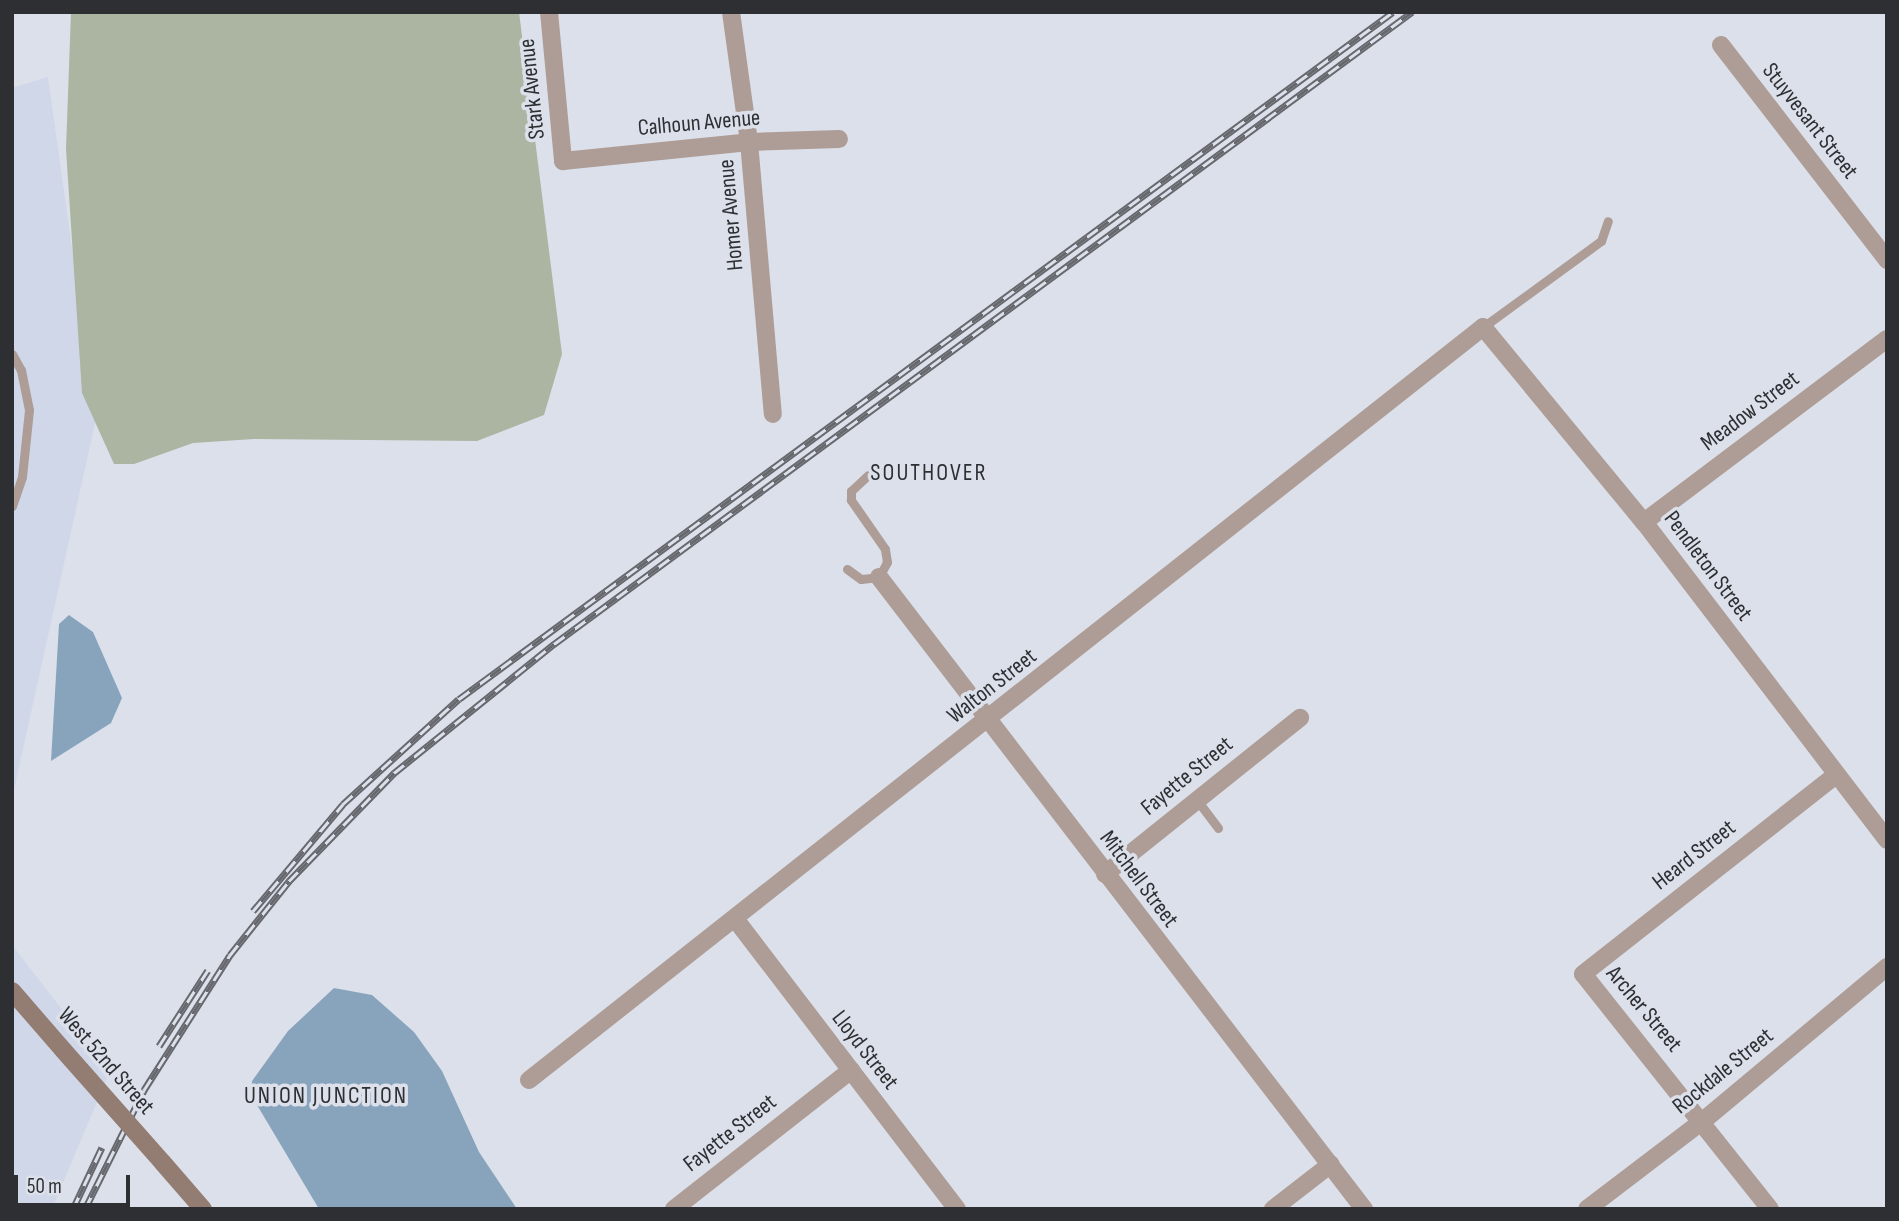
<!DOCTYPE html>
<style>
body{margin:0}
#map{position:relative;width:1899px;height:1221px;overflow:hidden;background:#dce0ea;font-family:"Sofia Sans Condensed",sans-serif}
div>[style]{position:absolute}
.built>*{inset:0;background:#d0d7e8}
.green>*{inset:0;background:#acb5a2}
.water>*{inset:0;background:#88a4bd}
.service>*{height:9px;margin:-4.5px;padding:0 4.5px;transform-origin:4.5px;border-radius:4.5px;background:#ad9d96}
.minor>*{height:18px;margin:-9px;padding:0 9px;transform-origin:9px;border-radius:9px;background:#ad9d96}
.secondary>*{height:18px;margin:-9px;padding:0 9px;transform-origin:9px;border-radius:9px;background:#937c72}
.rail>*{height:7px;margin-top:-3.5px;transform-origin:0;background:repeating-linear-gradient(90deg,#dce0ea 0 13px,#66686e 0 26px);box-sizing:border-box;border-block:2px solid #66686e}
.secondary-bridge>*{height:18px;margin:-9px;padding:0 9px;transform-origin:9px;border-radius:9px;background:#937c72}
span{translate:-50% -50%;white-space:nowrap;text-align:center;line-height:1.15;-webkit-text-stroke:7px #dce0ea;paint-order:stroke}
.street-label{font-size:23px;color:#2d2f33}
.neighbourhood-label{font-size:24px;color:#2d2f33;letter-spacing:2px}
.frame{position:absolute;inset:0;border:14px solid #2d2f33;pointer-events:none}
.scale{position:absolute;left:14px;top:1175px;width:116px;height:32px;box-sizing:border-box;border:4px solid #2d2f33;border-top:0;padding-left:9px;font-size:21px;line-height:24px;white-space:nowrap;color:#2d2f33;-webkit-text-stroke:5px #dce0ea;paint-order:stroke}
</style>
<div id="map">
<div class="built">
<i style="clip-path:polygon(48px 77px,96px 419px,12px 799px,12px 88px)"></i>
<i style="clip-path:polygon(12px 945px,110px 1071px,52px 1209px,12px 1209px)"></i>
</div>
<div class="green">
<i style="clip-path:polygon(71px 12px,519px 12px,562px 354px,544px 415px,477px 441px,254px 439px,193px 443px,134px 464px,114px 464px,82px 393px,66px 149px)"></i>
</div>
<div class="water">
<i style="clip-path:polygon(69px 615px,93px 632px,122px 698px,111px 723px,51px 761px,59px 624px)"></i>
<i style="clip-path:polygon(334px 988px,372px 995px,414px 1032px,442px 1071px,479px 1152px,517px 1209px,319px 1209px,251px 1095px,252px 1081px,288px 1031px)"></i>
</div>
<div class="service">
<i style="left:1483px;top:327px;width:146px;rotate:-36.1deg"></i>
<i style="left:1601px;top:241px;width:21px;rotate:-71deg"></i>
<i style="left:12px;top:354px;width:18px;rotate:61deg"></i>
<i style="left:21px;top:370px;width:41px;rotate:78.7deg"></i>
<i style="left:29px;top:410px;width:67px;rotate:96deg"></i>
<i style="left:22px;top:477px;width:31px;rotate:109deg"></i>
<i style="left:847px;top:569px;width:17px;rotate:36deg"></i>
<i style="left:861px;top:579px;width:18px;rotate:-6deg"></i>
<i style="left:879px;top:577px;width:17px;rotate:-62deg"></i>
<i style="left:887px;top:562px;width:13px;rotate:-99deg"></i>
<i style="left:885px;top:549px;width:60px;rotate:-124.8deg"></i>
<i style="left:851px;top:500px;width:9px;rotate:-90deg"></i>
<i style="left:851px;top:491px;width:23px;rotate:-43deg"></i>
<i style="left:1197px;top:800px;width:35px;rotate:53deg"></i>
</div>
<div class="minor">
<i style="left:549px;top:12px;width:150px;rotate:84.6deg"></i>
<i style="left:563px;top:161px;width:187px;rotate:-5.8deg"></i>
<i style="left:749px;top:142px;width:90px;rotate:-1.9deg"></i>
<i style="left:731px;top:12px;width:131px;rotate:82.1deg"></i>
<i style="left:749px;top:142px;width:273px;rotate:85deg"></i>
<i style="left:1721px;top:45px;width:272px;rotate:52.3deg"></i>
<i style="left:1644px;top:522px;width:304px;rotate:-37deg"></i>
<i style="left:879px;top:577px;width:797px;rotate:52.5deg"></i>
<i style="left:1105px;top:874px;width:250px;rotate:-38.7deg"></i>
<i style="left:736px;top:920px;width:364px;rotate:52.6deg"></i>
<i style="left:529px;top:1080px;width:1215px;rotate:-38.28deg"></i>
<i style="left:1483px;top:327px;width:253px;rotate:50.5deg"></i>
<i style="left:1644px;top:522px;width:400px;rotate:52.6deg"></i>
<i style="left:674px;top:1209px;width:225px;rotate:-38.1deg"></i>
<i style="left:1273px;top:1209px;width:73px;rotate:-37.8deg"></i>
<i style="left:1587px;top:1209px;width:147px;rotate:-37.3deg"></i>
<i style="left:1704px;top:1120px;width:239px;rotate:-39.9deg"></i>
<i style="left:1770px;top:1209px;width:300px;rotate:-128.5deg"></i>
<i style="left:1583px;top:974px;width:322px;rotate:-38.2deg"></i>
</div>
<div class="secondary">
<i style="left:12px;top:991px;width:79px;rotate:49.1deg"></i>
<i style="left:163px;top:1163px;width:61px;rotate:49deg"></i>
</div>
<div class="rail">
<i style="left:253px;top:911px;width:140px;rotate:-49.9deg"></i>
<i style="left:343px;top:804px;width:156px;rotate:-42.2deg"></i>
<i style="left:459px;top:699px;width:1159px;rotate:-36.34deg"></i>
<i style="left:159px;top:1046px;width:90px;rotate:-57.2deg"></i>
<i style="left:73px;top:1209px;width:68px;rotate:-64.9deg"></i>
<i style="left:85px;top:1209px;width:133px;rotate:-63.6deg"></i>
<i style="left:144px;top:1090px;width:160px;rotate:-57.5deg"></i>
<i style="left:230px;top:955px;width:95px;rotate:-51.4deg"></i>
<i style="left:289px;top:881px;width:151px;rotate:-45.8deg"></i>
<i style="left:394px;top:773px;width:206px;rotate:-38.9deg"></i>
<i style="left:554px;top:644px;width:1066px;rotate:-36.38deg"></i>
</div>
<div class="secondary-bridge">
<i style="left:64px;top:1051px;width:149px;rotate:48.5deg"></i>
</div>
<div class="street-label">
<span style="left:532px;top:89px;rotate:-96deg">Stark Avenue</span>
<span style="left:1810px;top:121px;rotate:52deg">Stuyvesant Street</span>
<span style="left:699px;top:123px;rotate:-5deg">Calhoun Avenue</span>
<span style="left:731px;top:215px;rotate:-95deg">Homer Avenue</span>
<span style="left:1750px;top:411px;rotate:-37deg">Meadow Street</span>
<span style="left:1708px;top:566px;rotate:53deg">Pendleton Street</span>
<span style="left:992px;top:686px;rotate:-38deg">Walton Street</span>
<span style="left:1187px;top:776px;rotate:-39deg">Fayette Street</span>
<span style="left:1694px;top:855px;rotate:-38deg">Heard Street</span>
<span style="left:1139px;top:879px;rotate:53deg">Mitchell Street</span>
<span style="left:1644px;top:1009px;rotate:50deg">Archer Street</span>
<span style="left:865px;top:1050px;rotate:52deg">Lloyd Street</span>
<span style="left:106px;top:1061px;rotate:49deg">West 52nd Street</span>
<span style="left:1723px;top:1071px;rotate:-39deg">Rockdale Street</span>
<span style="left:730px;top:1133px;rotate:-38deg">Fayette Street</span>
</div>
<div class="neighbourhood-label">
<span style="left:929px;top:473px">SOUTHOVER</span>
<span style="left:326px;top:1096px">UNION JUNCTION</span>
</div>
<div class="frame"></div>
<div class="scale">50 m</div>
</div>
